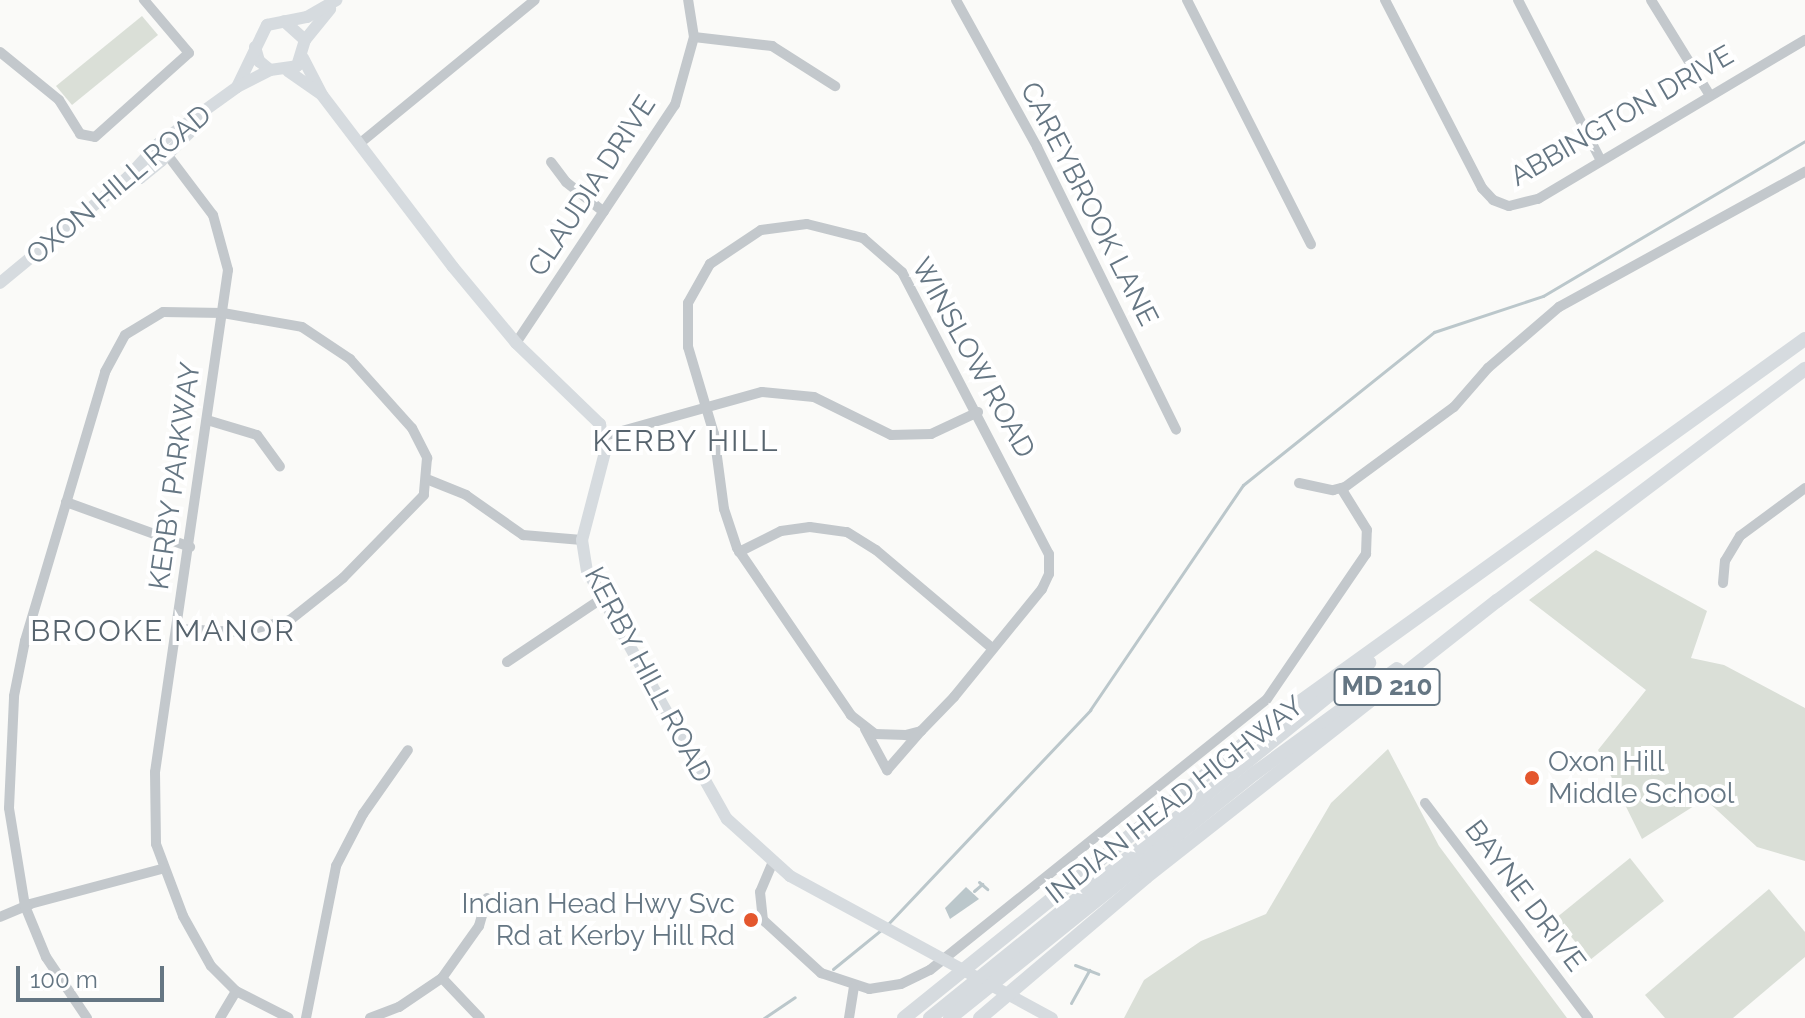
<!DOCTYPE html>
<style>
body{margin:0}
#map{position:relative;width:1805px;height:1018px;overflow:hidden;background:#fafaf8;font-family:Raleway,sans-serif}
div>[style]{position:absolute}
.green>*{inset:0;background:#dadfd7}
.water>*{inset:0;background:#bbc7cb}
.stream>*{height:3px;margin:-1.5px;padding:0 1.5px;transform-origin:1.5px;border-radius:1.5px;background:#bbc7cb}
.minor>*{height:10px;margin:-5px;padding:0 5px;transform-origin:5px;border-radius:5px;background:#c3c8cc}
.major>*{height:12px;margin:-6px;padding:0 6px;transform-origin:6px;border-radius:6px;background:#d6dbdf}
.highway>*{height:14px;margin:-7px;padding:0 7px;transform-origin:7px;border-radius:7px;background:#d6dbdf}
.dots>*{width:22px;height:22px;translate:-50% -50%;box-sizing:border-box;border:4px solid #fff;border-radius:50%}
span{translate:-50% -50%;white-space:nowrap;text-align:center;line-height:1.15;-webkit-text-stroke:8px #fff;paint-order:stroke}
.shield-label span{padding:2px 6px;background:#fff;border:2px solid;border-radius:6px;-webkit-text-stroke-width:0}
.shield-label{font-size:26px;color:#657683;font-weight:700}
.street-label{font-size:28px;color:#657683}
.poi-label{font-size:28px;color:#657683}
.left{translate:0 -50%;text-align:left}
.right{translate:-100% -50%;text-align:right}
.neighbourhood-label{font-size:30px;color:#57646e;letter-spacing:2px}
.scale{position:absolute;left:16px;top:966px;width:148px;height:36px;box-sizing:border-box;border:4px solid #657683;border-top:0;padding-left:10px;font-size:24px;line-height:28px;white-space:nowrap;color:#657683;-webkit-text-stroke:6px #fff;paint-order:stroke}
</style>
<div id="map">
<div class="green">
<i style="clip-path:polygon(142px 16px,158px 35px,72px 105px,56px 86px)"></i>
<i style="clip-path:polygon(1596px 550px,1707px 611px,1691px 658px,1724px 665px,1805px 708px,1805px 861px,1757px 847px,1705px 799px,1642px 839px,1598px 750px,1646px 690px,1529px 600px)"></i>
<i style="clip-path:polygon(1388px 749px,1439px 846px,1567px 1018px,1124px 1018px,1144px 980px,1201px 941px,1266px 914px,1331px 803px)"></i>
<i style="clip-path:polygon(1630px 858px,1664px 901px,1590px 960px,1556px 918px)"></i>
<i style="clip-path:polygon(1769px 889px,1805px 932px,1805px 957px,1733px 1018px,1665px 1018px,1645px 995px)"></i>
</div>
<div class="water">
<i style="clip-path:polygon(966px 887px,979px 899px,950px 919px,945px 908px)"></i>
</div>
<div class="stream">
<i style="left:979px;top:882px;width:11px;rotate:41deg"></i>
<i style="left:974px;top:891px;width:11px;rotate:-41deg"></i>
<i style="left:887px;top:925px;width:296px;rotate:-46.6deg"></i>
<i style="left:1090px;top:710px;width:272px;rotate:-55.8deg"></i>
<i style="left:1243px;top:485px;width:245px;rotate:-38.7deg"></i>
<i style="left:1434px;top:332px;width:115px;rotate:-18.3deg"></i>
<i style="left:1543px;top:296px;width:304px;rotate:-30.6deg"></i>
<i style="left:1075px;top:965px;width:25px;rotate:21deg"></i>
<i style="left:833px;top:969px;width:62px;rotate:-39.1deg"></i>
<i style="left:1071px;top:1003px;width:38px;rotate:-61deg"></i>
<i style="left:764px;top:1018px;width:37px;rotate:-34deg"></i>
</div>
<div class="minor">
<i style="left:956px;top:0;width:168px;rotate:61.1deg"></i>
<i style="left:1037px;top:147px;width:315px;rotate:63.8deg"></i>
<i style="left:1187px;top:0;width:274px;rotate:63.1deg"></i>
<i style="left:1385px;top:0;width:212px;rotate:62.7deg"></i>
<i style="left:1482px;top:188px;width:16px;rotate:47deg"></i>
<i style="left:1493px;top:200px;width:17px;rotate:21deg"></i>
<i style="left:1509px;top:206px;width:30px;rotate:-14deg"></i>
<i style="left:1538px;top:199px;width:311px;rotate:-30.8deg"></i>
<i style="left:1518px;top:0;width:179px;rotate:62.7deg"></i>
<i style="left:1651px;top:0;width:110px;rotate:58.3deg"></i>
<i style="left:694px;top:37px;width:79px;rotate:6.6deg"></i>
<i style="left:772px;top:46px;width:75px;rotate:32.4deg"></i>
<i style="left:0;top:52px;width:76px;rotate:39.1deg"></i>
<i style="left:59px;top:100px;width:40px;rotate:58deg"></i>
<i style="left:80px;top:134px;width:15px;rotate:11deg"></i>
<i style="left:95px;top:137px;width:126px;rotate:-41.8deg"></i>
<i style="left:189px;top:53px;width:70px;rotate:-130.3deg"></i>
<i style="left:359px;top:144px;width:227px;rotate:-39.3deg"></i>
<i style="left:163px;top:149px;width:83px;rotate:52.9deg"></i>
<i style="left:213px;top:215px;width:57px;rotate:74.7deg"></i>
<i style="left:228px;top:270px;width:507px;rotate:98.27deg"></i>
<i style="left:155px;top:772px;width:72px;rotate:89.2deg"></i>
<i style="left:156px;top:844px;width:77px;rotate:69.4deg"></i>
<i style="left:183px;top:916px;width:57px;rotate:60.8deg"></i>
<i style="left:211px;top:966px;width:35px;rotate:45deg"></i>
<i style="left:236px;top:991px;width:59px;rotate:27deg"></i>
<i style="left:551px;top:162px;width:25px;rotate:53deg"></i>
<i style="left:566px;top:182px;width:48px;rotate:38.3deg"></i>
<i style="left:807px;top:224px;width:58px;rotate:14deg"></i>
<i style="left:863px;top:238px;width:52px;rotate:41.1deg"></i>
<i style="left:902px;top:272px;width:318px;rotate:62.5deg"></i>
<i style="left:1049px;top:554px;width:20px;rotate:90deg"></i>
<i style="left:1049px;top:574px;width:17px;rotate:115deg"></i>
<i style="left:1042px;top:589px;width:139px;rotate:129.2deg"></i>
<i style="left:954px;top:697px;width:47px;rotate:134.1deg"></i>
<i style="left:921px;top:731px;width:16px;rotate:165deg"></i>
<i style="left:906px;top:735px;width:31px;rotate:-178deg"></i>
<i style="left:875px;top:734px;width:31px;rotate:-142deg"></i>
<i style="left:851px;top:715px;width:202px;rotate:-124.3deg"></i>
<i style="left:737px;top:548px;width:41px;rotate:-108.4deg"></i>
<i style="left:724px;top:509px;width:76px;rotate:-97.6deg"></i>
<i style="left:714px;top:434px;width:91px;rotate:-106.6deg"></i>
<i style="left:688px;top:347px;width:44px;rotate:-90deg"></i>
<i style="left:688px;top:303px;width:45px;rotate:-60.6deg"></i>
<i style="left:710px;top:264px;width:61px;rotate:-33.7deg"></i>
<i style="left:761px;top:230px;width:46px;rotate:-7.4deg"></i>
<i style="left:516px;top:343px;width:286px;rotate:-56.3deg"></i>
<i style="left:675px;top:105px;width:71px;rotate:-74.4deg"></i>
<i style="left:694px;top:37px;width:37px;rotate:-99deg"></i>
<i style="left:207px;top:420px;width:52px;rotate:16.7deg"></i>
<i style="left:257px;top:435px;width:39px;rotate:54deg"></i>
<i style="left:604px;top:436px;width:164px;rotate:-15.6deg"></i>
<i style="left:762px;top:392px;width:52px;rotate:5.5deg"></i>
<i style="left:814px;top:397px;width:86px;rotate:26.3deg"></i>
<i style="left:891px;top:435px;width:40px;rotate:-1.4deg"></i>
<i style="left:931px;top:434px;width:52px;rotate:-25.1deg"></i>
<i style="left:429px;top:480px;width:40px;rotate:22deg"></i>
<i style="left:466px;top:495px;width:70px;rotate:35.1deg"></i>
<i style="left:523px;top:535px;width:59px;rotate:4.8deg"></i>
<i style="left:1299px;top:483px;width:35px;rotate:12deg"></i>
<i style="left:1333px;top:490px;width:12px;rotate:-14deg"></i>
<i style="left:1345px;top:487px;width:135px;rotate:-36.3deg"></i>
<i style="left:1454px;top:407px;width:52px;rotate:-48.9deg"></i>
<i style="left:1488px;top:368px;width:94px;rotate:-40.7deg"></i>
<i style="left:1559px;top:307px;width:281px;rotate:-28.8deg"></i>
<i style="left:66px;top:502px;width:132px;rotate:19.9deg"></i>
<i style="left:739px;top:552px;width:47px;rotate:-26.6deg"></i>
<i style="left:781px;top:531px;width:29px;rotate:-8deg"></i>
<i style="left:810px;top:527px;width:37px;rotate:8deg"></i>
<i style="left:847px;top:532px;width:34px;rotate:32deg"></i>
<i style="left:876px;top:550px;width:152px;rotate:40.2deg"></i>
<i style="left:1723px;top:583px;width:22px;rotate:-85deg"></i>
<i style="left:1725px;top:561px;width:29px;rotate:-59deg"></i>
<i style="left:1740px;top:536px;width:81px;rotate:-36.4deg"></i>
<i style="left:507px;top:662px;width:113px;rotate:-33.8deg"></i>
<i style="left:865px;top:729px;width:47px;rotate:61.8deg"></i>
<i style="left:887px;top:770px;width:52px;rotate:-48.9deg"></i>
<i style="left:1425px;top:803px;width:270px;rotate:52.8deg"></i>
<i style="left:772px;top:864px;width:30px;rotate:113deg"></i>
<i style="left:760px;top:892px;width:28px;rotate:84deg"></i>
<i style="left:763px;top:920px;width:79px;rotate:42.4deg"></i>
<i style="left:821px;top:973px;width:51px;rotate:18.4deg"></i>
<i style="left:869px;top:989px;width:32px;rotate:-9deg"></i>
<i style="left:901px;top:984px;width:32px;rotate:-26deg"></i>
<i style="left:930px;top:970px;width:432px;rotate:-38.8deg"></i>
<i style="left:1267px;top:699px;width:176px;rotate:-55.7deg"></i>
<i style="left:1366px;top:554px;width:24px;rotate:-88deg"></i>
<i style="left:1367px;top:530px;width:49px;rotate:-121.8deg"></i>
<i style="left:0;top:917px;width:33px;rotate:-23deg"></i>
<i style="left:30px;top:904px;width:137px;rotate:-14.9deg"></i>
<i style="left:442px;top:978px;width:55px;rotate:46.5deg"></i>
<i style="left:87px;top:1018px;width:73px;rotate:-123.9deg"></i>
<i style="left:46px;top:957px;width:55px;rotate:-112.4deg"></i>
<i style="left:25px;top:906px;width:99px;rotate:-99.3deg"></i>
<i style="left:9px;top:808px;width:112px;rotate:-87.4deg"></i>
<i style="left:14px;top:696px;width:56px;rotate:-78.7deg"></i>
<i style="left:25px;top:641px;width:281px;rotate:-73.4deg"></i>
<i style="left:105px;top:372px;width:42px;rotate:-61.6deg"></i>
<i style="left:125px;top:335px;width:44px;rotate:-31.2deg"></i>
<i style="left:163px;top:312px;width:60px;rotate:1deg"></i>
<i style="left:223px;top:313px;width:80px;rotate:10deg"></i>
<i style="left:302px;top:327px;width:58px;rotate:33.7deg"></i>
<i style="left:350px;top:359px;width:93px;rotate:48.1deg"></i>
<i style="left:412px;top:428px;width:34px;rotate:63deg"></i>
<i style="left:427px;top:458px;width:37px;rotate:95deg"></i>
<i style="left:424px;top:495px;width:116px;rotate:134.3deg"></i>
<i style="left:343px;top:578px;width:68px;rotate:141.6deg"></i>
<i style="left:290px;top:620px;width:50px;rotate:166.2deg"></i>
<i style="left:241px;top:632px;width:64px;rotate:-177.3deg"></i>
<i style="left:220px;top:1018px;width:31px;rotate:-59deg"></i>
<i style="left:306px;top:1018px;width:155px;rotate:-78.8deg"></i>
<i style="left:336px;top:866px;width:59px;rotate:-62.6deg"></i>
<i style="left:363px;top:814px;width:78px;rotate:-54.9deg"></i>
<i style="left:370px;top:1018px;width:31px;rotate:-21deg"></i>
<i style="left:399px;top:1007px;width:52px;rotate:-34deg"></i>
<i style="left:442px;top:978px;width:64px;rotate:-54.6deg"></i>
<i style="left:479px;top:926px;width:29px;rotate:-74deg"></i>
<i style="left:849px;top:1018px;width:30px;rotate:-81deg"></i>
</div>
<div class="major">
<i style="left:305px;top:40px;width:40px;rotate:-51deg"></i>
<i style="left:255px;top:47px;width:15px;rotate:74deg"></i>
<i style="left:259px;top:61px;width:14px;rotate:39deg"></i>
<i style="left:270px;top:70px;width:27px;rotate:-8deg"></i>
<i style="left:297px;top:66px;width:27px;rotate:-73deg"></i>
<i style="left:305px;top:40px;width:28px;rotate:-138deg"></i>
<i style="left:303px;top:58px;width:42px;rotate:62.8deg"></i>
<i style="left:322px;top:95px;width:216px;rotate:52.7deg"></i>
<i style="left:453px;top:267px;width:99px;rotate:50.3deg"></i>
<i style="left:516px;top:343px;width:117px;rotate:44deg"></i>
<i style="left:600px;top:424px;width:28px;rotate:80deg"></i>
<i style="left:605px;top:452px;width:91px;rotate:104.6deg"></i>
<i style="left:582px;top:540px;width:30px;rotate:81deg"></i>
<i style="left:587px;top:570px;width:286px;rotate:60.7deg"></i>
<i style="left:727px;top:819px;width:85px;rotate:42.1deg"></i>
<i style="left:790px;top:876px;width:298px;rotate:28.5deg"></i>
<i style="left:288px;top:71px;width:39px;rotate:35deg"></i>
<i style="left:237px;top:87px;width:69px;rotate:-64.2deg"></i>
<i style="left:267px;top:25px;width:41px;rotate:-11.3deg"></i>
<i style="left:307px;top:17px;width:34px;rotate:-30deg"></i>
<i style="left:128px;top:177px;width:12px;rotate:5deg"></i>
<i style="left:140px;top:178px;width:27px;rotate:-39deg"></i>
<i style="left:161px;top:161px;width:40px;rotate:-45deg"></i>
<i style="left:189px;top:133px;width:9px;rotate:-77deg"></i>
<i style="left:0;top:283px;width:166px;rotate:-39.6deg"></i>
<i style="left:128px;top:177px;width:45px;rotate:-47.7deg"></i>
<i style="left:158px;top:144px;width:97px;rotate:-35.8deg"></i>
<i style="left:237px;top:87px;width:37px;rotate:-27deg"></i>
</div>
<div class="highway">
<i style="left:904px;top:1018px;width:464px;rotate:-38.9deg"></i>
<i style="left:1265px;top:727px;width:665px;rotate:-35.7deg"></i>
<i style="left:930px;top:1018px;width:565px;rotate:-38.96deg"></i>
<i style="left:950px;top:1018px;width:391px;rotate:-38.8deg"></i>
<i style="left:1255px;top:773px;width:176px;rotate:-36.2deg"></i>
<i style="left:980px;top:1018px;width:218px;rotate:-40.3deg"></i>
<i style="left:1146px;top:877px;width:447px;rotate:-38.2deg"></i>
<i style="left:1497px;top:601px;width:386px;rotate:-37deg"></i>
</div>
<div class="dots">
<i style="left:1532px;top:778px;background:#e4572e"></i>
<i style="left:751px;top:920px;background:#e4572e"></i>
</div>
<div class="shield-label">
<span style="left:1387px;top:687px">MD 210</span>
</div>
<div class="street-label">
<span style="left:1622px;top:116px;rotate:-30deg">ABBINGTON DRIVE</span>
<span style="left:119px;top:185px;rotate:-40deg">OXON HILL ROAD</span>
<span style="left:592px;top:186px;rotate:-57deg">CLAUDIA DRIVE</span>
<span style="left:1089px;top:204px;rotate:63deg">CAREYBROOK LANE</span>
<span style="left:973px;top:358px;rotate:61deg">WINSLOW ROAD</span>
<span style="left:175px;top:476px;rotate:-82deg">KERBY PARKWAY</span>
<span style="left:648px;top:675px;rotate:62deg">KERBY HILL ROAD</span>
<span style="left:1175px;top:800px;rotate:-38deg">INDIAN HEAD HIGHWAY</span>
<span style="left:1525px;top:896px;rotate:53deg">BAYNE DRIVE</span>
</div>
<div class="poi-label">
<span class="left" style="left:1548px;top:778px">Oxon Hill<br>Middle School</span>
<span class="right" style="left:735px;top:920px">Indian Head Hwy Svc<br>Rd at Kerby Hill Rd</span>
</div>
<div class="neighbourhood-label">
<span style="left:686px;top:441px">KERBY HILL</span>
<span style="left:163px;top:631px">BROOKE MANOR</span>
</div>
<div class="scale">100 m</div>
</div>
